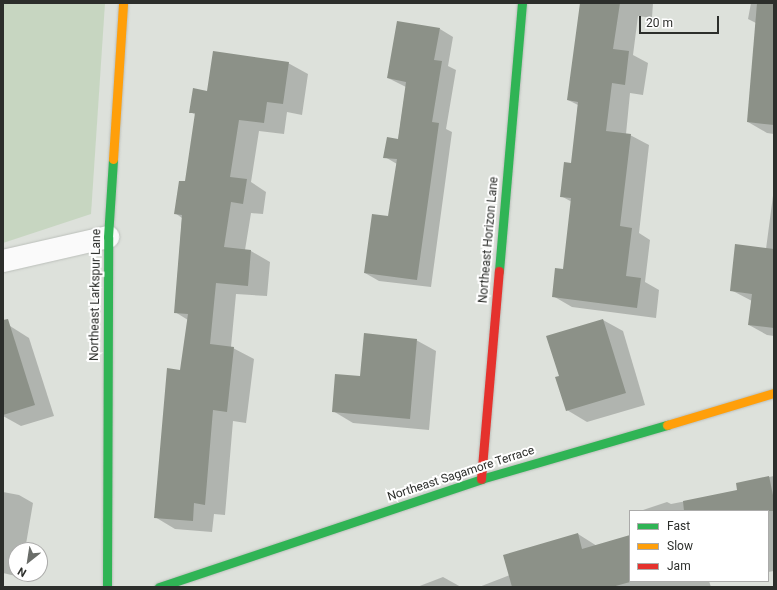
<!DOCTYPE html>
<style>
body{margin:0}
#map{position:relative;width:777px;height:590px;overflow:hidden;background:#dde1db;font-family:Roboto,sans-serif}
div>[style]{position:absolute}
.green>*{inset:0;background:#c7d6c1}
.shadow>*{inset:0;background:#0003}
.building>*{inset:0;background:#8c9188}
.roads{filter:drop-shadow(0 0 1px #bbbfba) drop-shadow(0 0 1px #bbbfba)}
.street>*{height:22px;margin:-11px;padding:0 11px;transform-origin:11px;border-radius:11px;background:#fafafa}
.fast>*{height:9px;margin:-4.5px;padding:0 4.5px;transform-origin:4.5px;border-radius:4.5px;background:#30b455}
.slow>*{height:9px;margin:-4.5px;padding:0 4.5px;transform-origin:4.5px;border-radius:4.5px;background:#ff9f0a}
.jam>*{height:9px;margin:-4.5px;padding:0 4.5px;transform-origin:4.5px;border-radius:4.5px;background:#e5322d}
span{translate:-50% -50%;white-space:nowrap;text-align:center;line-height:1.15;-webkit-text-stroke:4px #fff;paint-order:stroke}
.street-label{font-size:12px;color:#2c2e2b}
.frame{position:absolute;inset:0;border:4px solid #2c2e2b;pointer-events:none}
.legend{position:absolute;left:629px;top:510px;width:140px;height:72px;box-sizing:border-box;background:#fff;border:1px solid #ababaa;margin:0;padding:5px 7px;list-style:none;font-size:12px;color:#2c2e2b}
.legend li{display:flex;align-items:center;gap:8px;height:20px}
.legend b{width:20px;border:1px solid #ababaa}
.north{position:absolute;left:8px;top:542px;width:40px;height:40px;box-sizing:border-box;background:#fff;border:1px solid #ababaa;border-radius:50%;rotate:210deg;font-size:11px;font-weight:700;line-height:16px;text-align:center;color:#2c2e2b}
.north::after{content:'';display:block;margin:auto;width:14px;height:18px;background:#6a6d69;clip-path:polygon(50% 0,100% 100%,50% 72%,0 100%)}
.scale{position:absolute;left:639px;top:16px;width:80px;height:18px;box-sizing:border-box;border:2px solid #2c2e2b;border-top:0;padding-left:5px;font-size:12px;line-height:14px;white-space:nowrap;color:#2c2e2b;-webkit-text-stroke:3px #fff;paint-order:stroke}
</style>
<div id="map">
<div class="green">
<i style="clip-path:polygon(3px 3px,105px 3px,91px 214px,3px 243px)"></i>
</div>
<div class="shadow">
<i style="clip-path:polygon(593px 3px,653px 3px,652px 18px,638px 16px,633px 55px,648px 63px,643px 95px,630px 93px,626px 134px,630px 135px,649px 145px,639px 233px,650px 240px,645px 282px,659px 290px,656px 318px,572px 307px,553px 296px,564px 270px,572px 202px,561px 196px,572px 164px,578px 105px,568px 100px)"></i>
<i style="clip-path:polygon(751px 3px,774px 3px,774px 134px,767px 133px,748px 122px,756px 23px,748px 19px)"></i>
<i style="clip-path:polygon(440px 29px,453px 37px,448px 66px,456px 70px,446px 129px,452px 132px,431px 287px,379px 281px,365px 273px,389px 217px,397px 164px,385px 157px,398px 140px,406px 87px,388px 78px)"></i>
<i style="clip-path:polygon(288px 63px,308px 74px,302px 115px,287px 112px,284px 134px,259px 131px,251px 182px,266px 192px,263px 214px,251px 213px,245px 250px,251px 251px,270px 262px,267px 296px,236px 294px,231px 347px,254px 359px,246px 423px,233px 421px,225px 515px,214px 514px,212px 532px,175px 529px,155px 517px,181px 371px,188px 320px,175px 312px,182px 218px,175px 213px,186px 183px,196px 115px,190px 112px,208px 92px)"></i>
<i style="clip-path:polygon(774px 188px,774px 336px,767px 335px,749px 325px,752px 301px,731px 290px,766px 249px)"></i>
<i style="clip-path:polygon(603px 320px,623px 331px,645px 405px,587px 422px,567px 410px,560px 376px)"></i>
<i style="clip-path:polygon(10px 326px,29px 338px,54px 416px,21px 426px,3px 416px,3px 328px)"></i>
<i style="clip-path:polygon(416px 340px,436px 351px,429px 430px,353px 423px,333px 411px)"></i>
<i style="clip-path:polygon(774px 476px,774px 571px,768px 572px,768px 511px,640px 511px,667px 502px,671px 504px,738px 491px,737px 484px)"></i>
<i style="clip-path:polygon(3px 492px,19px 495px,33px 503px,25px 550px,16px 550px,16px 574px,21px 574px,20px 577px,3px 573px)"></i>
<i style="clip-path:polygon(578px 534px,597px 546px,630px 536px,630px 581px,709px 581px,711px 587px,479px 587px,510px 575px)"></i>
<i style="clip-path:polygon(443px 577px,461px 587px,417px 587px)"></i>
</div>
<div class="building">
<i style="clip-path:polygon(580px 3px,620px 3px,613px 49px,629px 51px,625px 85px,612px 83px,606px 131px,631px 134px,620px 226px,632px 228px,626px 276px,641px 278px,637px 308px,552px 297px,555px 268px,563px 269px,571px 198px,560px 197px,564px 162px,571px 163px,578px 102px,567px 100px)"></i>
<i style="clip-path:polygon(757px 3px,774px 3px,774px 125px,747px 122px)"></i>
<i style="clip-path:polygon(397px 21px,440px 28px,434px 60px,442px 61px,432px 122px,439px 123px,417px 280px,364px 273px,372px 214px,388px 216px,397px 159px,383px 158px,387px 137px,398px 139px,406px 82px,387px 78px)"></i>
<i style="clip-path:polygon(213px 51px,289px 62px,283px 104px,267px 102px,264px 123px,239px 120px,230px 177px,247px 179px,243px 204px,231px 202px,224px 247px,251px 250px,248px 286px,216px 283px,210px 344px,234px 347px,227px 412px,213px 410px,205px 505px,194px 503px,193px 521px,154px 518px,167px 368px,180px 370px,188px 314px,174px 313px,182px 215px,174px 214px,179px 181px,185px 181px,195px 113px,189px 113px,193px 88px,207px 91px)"></i>
<i style="clip-path:polygon(735px 244px,774px 249px,774px 328px,748px 325px,752px 294px,730px 291px)"></i>
<i style="clip-path:polygon(8px 319px,35px 405px,3px 415px,3px 320px)"></i>
<i style="clip-path:polygon(603px 319px,626px 393px,566px 411px,555px 377px,559px 376px,546px 336px)"></i>
<i style="clip-path:polygon(364px 333px,417px 339px,410px 419px,332px 412px,335px 374px,360px 376px)"></i>
<i style="clip-path:polygon(769px 476px,774px 500px,774px 511px,684px 511px,683px 501px,737px 490px,736px 483px)"></i>
<i style="clip-path:polygon(578px 533px,582px 549px,630px 535px,630px 582px,612px 587px,512px 587px,503px 555px)"></i>
</div>
<div class="roads">
<div class="street">
<i style="left:3px;top:261px;width:108px;rotate:-12.9deg"></i>
</div>
<div class="fast">
<i style="left:499px;top:271px;width:269px;rotate:-85.1deg"></i>
<i style="left:107px;top:587px;width:350px;rotate:-89.8deg"></i>
<i style="left:108px;top:237px;width:78px;rotate:-86.3deg"></i>
<i style="left:159px;top:587px;width:340px;rotate:-18.5deg"></i>
<i style="left:481px;top:479px;width:194px;rotate:-16.2deg"></i>
</div>
<div class="slow">
<i style="left:113px;top:159px;width:156px;rotate:-86.3deg"></i>
<i style="left:667px;top:425px;width:112px;rotate:-16.7deg"></i>
</div>
<div class="jam">
<i style="left:481px;top:479px;width:209px;rotate:-85.1deg"></i>
</div>
</div>
<div class="street-label">
<span style="left:489px;top:240px;rotate:-85deg">Northeast Horizon Lane</span>
<span style="left:96px;top:295px;rotate:-89deg">Northeast Larkspur Lane</span>
<span style="left:461px;top:474px;rotate:-18deg">Northeast Sagamore Terrace</span>
</div>
<div class="frame"></div>
<ul class="legend">
<li><b style="height:5px;background:#30b455"></b>Fast</li>
<li><b style="height:5px;background:#ff9f0a"></b>Slow</li>
<li><b style="height:5px;background:#e5322d"></b>Jam</li>
</ul>
<div class="north">N</div>
<div class="scale">20 m</div>
</div>
